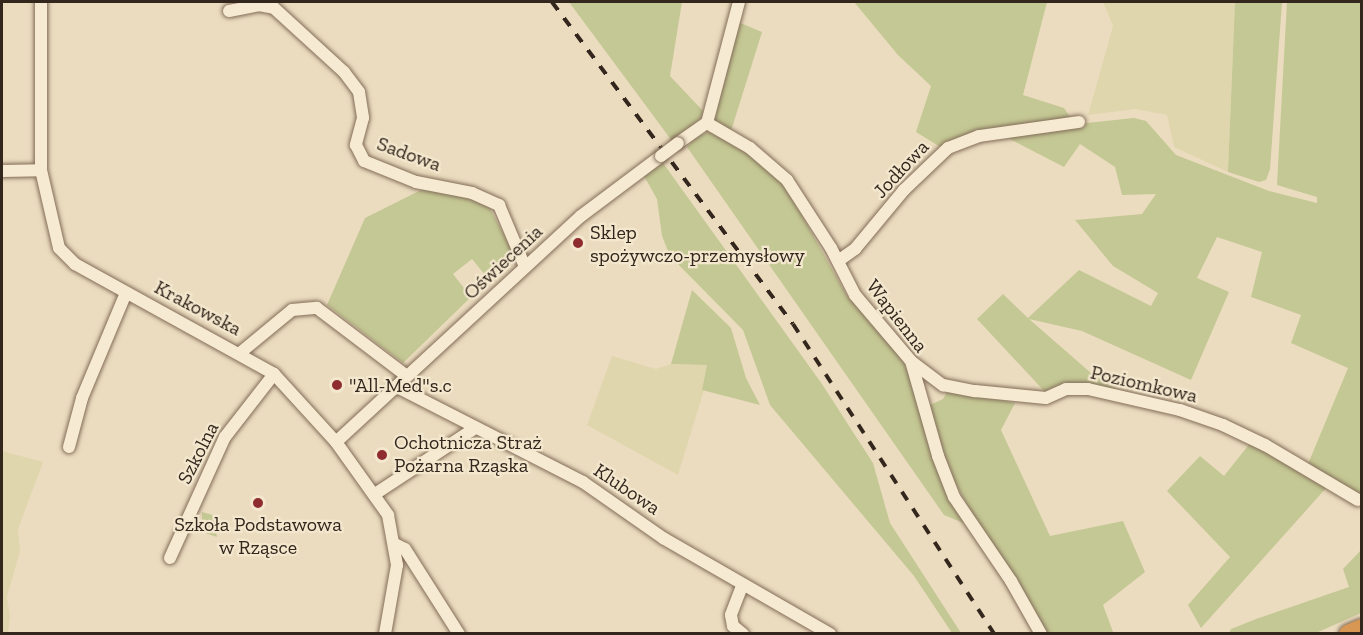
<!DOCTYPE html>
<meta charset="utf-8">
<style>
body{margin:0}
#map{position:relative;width:1363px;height:635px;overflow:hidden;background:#ebdcbf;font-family:"Zilla Slab",serif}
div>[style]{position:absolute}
.farmland>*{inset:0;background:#e0d6ad}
.green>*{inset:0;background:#c4c894}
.roads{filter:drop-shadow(0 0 2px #836d59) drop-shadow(0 0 2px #836d59)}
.minor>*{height:12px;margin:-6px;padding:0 6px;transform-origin:6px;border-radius:6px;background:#f7ead2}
.highway>*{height:18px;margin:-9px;padding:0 9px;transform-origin:9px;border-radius:9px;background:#d89853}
.rail>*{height:4px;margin-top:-2px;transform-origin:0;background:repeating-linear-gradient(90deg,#33261c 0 10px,transparent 0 20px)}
.bridges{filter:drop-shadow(0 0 2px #836d59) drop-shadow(0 0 2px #836d59)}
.minor-bridge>*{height:12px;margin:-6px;padding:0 6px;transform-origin:6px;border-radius:6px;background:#f7ead2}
.dots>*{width:16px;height:16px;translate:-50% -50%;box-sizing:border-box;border:3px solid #f3e7ce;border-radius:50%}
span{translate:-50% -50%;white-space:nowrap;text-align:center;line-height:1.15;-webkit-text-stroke:4.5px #f3e7ce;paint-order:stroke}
.street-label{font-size:20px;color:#33261c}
.poi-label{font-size:20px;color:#33261c}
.left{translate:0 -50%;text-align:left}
.frame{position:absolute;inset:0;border:3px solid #33261c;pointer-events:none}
</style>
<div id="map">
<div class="farmland">
<i style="clip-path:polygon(1103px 2px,1235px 2px,1228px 172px,1174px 147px,1167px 115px,1136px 109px,1088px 115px,1113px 26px)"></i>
<i style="clip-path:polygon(612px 356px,656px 369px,671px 364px,707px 365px,704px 390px,678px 475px,587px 425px)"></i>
<i style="clip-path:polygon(2px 451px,43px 462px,18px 529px,20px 551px,7px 597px,10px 616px,8px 634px,2px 633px)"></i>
</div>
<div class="green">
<i style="clip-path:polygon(569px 2px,682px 2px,670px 76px,705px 113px,699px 120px,672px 141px)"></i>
<i style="clip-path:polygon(854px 2px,1047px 2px,1023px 95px,1064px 108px,1070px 117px,980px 134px,942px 148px,916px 132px,931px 86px,898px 55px)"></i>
<i style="clip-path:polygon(1235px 2px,1282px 2px,1270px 169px,1266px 180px,1259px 182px,1228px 172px)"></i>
<i style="clip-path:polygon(1287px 2px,1361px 2px,1361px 496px,1308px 464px,1348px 368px,1291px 343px,1301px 315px,1251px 297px,1262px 252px,1217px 237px,1197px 278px,1229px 292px,1191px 380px,1082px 331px,1029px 319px,1091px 373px,1123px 393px,1046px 393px,977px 319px,1003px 294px,1028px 318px,1079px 270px,1151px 306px,1158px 293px,1113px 266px,1075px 220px,1142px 214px,1156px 194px,1122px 195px,1115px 167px,1080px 144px,1064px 167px,1004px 136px,1049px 127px,1134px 118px,1146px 121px,1176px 155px,1269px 191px,1317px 203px,1317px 197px,1277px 185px)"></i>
<i style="clip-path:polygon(738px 22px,762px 32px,731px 131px,715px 123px,713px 116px)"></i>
<i style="clip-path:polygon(709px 132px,745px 150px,786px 187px,847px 296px,902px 357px,966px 524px,944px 515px,687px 147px,696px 137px)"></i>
<i style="clip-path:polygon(663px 163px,822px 384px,873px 463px,890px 523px,961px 633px,952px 633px,914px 576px,770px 405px,743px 330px,670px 256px,662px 236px,657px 199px,644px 176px)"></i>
<i style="clip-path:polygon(427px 187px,477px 200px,489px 207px,516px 257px,490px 281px,472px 259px,453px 274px,471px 297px,403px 363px,327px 305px,365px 218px)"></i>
<i style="clip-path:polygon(692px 290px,731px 328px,746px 378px,760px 405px,702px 390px,707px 365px,671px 364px)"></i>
<i style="clip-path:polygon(949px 389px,1015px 403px,1001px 430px,1050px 536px,1123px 521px,1145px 572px,1103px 605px,1113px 632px,1045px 633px,981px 531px,942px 458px,930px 405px,943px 399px)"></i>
<i style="clip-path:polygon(1251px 442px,1327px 487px,1201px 628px,1188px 605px,1230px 557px,1167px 491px,1200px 456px,1224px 476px)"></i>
<i style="clip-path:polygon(202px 512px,213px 515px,217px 537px,202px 532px)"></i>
<i style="clip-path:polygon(1361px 550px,1361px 613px,1316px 633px,1229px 633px,1231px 629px,1256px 619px,1349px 587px,1343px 569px)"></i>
</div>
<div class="roads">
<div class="minor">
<i style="left:41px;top:2px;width:168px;rotate:90deg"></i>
<i style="left:41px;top:170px;width:80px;rotate:77deg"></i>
<i style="left:59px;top:248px;width:23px;rotate:45deg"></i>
<i style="left:75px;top:264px;width:227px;rotate:28.9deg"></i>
<i style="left:274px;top:374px;width:92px;rotate:47.6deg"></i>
<i style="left:336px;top:442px;width:90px;rotate:54.5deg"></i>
<i style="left:388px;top:515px;width:51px;rotate:79.8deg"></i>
<i style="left:397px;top:565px;width:70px;rotate:99.9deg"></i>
<i style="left:229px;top:11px;width:31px;rotate:-11deg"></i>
<i style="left:259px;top:5px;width:15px;rotate:11deg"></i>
<i style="left:274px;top:8px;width:95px;rotate:42.4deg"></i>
<i style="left:344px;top:72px;width:25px;rotate:53deg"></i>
<i style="left:359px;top:92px;width:26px;rotate:81deg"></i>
<i style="left:363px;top:118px;width:28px;rotate:105deg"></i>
<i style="left:356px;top:145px;width:18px;rotate:63deg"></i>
<i style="left:364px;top:161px;width:56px;rotate:22deg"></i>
<i style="left:416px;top:182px;width:57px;rotate:11.1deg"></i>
<i style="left:472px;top:193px;width:30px;rotate:24deg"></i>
<i style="left:499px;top:205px;width:67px;rotate:67.2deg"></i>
<i style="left:707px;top:123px;width:50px;rotate:30.2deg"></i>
<i style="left:750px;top:148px;width:49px;rotate:40.9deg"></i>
<i style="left:787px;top:180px;width:81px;rotate:57.1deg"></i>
<i style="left:831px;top:248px;width:53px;rotate:62.9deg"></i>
<i style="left:855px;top:295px;width:87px;rotate:49.7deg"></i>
<i style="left:911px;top:361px;width:99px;rotate:74.1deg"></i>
<i style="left:938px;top:456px;width:44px;rotate:68.7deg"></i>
<i style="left:954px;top:497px;width:102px;rotate:55.8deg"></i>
<i style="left:1011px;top:581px;width:61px;rotate:60.5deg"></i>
<i style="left:707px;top:123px;width:125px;rotate:-75.2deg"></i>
<i style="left:678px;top:143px;width:35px;rotate:-35deg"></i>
<i style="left:2px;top:171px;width:39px;rotate:-1deg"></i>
<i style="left:838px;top:261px;width:21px;rotate:-35deg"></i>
<i style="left:855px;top:249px;width:77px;rotate:-50.3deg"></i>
<i style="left:904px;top:190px;width:61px;rotate:-43.7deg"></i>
<i style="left:948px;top:148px;width:33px;rotate:-21deg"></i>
<i style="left:979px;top:136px;width:101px;rotate:-8deg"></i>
<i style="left:240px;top:353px;width:67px;rotate:-39.6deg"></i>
<i style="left:292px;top:310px;width:25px;rotate:-5deg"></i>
<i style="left:317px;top:308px;width:113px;rotate:37.1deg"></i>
<i style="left:912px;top:362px;width:39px;rotate:37deg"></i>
<i style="left:943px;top:385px;width:33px;rotate:11deg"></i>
<i style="left:975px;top:391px;width:71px;rotate:5.6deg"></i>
<i style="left:1046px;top:398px;width:22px;rotate:-24deg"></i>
<i style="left:1066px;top:389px;width:22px"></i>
<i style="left:1088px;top:389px;width:94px;rotate:12.9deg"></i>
<i style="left:1180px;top:410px;width:46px;rotate:19.2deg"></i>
<i style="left:1223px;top:425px;width:47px;rotate:25.5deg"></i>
<i style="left:1265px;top:445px;width:108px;rotate:30.6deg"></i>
<i style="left:397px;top:387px;width:209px;rotate:27.1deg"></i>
<i style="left:583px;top:482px;width:98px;rotate:35deg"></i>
<i style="left:663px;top:538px;width:193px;rotate:29.9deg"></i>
<i style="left:336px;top:442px;width:333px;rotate:-42.7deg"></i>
<i style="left:581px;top:216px;width:100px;rotate:-36.9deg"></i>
<i style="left:69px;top:447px;width:51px;rotate:-75.1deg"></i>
<i style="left:82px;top:398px;width:114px;rotate:-67.3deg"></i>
<i style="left:375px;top:494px;width:120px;rotate:-33.4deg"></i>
<i style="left:395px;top:544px;width:11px;rotate:27deg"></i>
<i style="left:405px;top:549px;width:101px;rotate:57.6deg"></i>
<i style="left:170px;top:558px;width:133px;rotate:-65.6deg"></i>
<i style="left:225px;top:437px;width:80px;rotate:-52.1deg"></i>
<i style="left:742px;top:586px;width:31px;rotate:111deg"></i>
<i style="left:731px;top:615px;width:11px;rotate:80deg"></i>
<i style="left:733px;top:626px;width:13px;rotate:39deg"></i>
</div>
<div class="highway">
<i style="left:1348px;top:634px;width:15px;rotate:-23deg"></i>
</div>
</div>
<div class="rail">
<i style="left:552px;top:2px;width:402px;rotate:53.2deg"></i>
<i style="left:793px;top:324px;width:369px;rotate:57deg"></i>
</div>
<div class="bridges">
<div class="minor-bridge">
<i style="left:661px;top:156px;width:21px;rotate:-37deg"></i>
</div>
</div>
<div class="dots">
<i style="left:578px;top:243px;background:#8e2c30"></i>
<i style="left:337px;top:385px;background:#8e2c30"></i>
<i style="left:382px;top:455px;background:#8e2c30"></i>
<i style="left:258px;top:503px;background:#8e2c30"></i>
</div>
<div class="street-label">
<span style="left:409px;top:154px;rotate:20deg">Sadowa</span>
<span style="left:901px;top:169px;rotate:-47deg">Jodłowa</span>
<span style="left:503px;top:262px;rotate:-43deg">Oświecenia</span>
<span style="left:198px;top:308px;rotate:28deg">Krakowska</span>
<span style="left:897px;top:316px;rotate:52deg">Wapienna</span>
<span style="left:1144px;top:384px;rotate:13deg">Poziomkowa</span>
<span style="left:198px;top:453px;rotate:-63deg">Szkolna</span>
<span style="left:627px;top:489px;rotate:34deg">Klubowa</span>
</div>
<div class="poi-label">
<span class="left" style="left:590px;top:244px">Sklep<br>spożywczo-przemysłowy</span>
<span class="left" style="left:349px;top:385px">"All-Med"s.c</span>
<span class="left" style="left:394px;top:454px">Ochotnicza Straż<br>Pożarna Rząska</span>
<span style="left:258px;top:536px">Szkoła Podstawowa<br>w Rząsce</span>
</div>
<div class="frame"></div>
</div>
